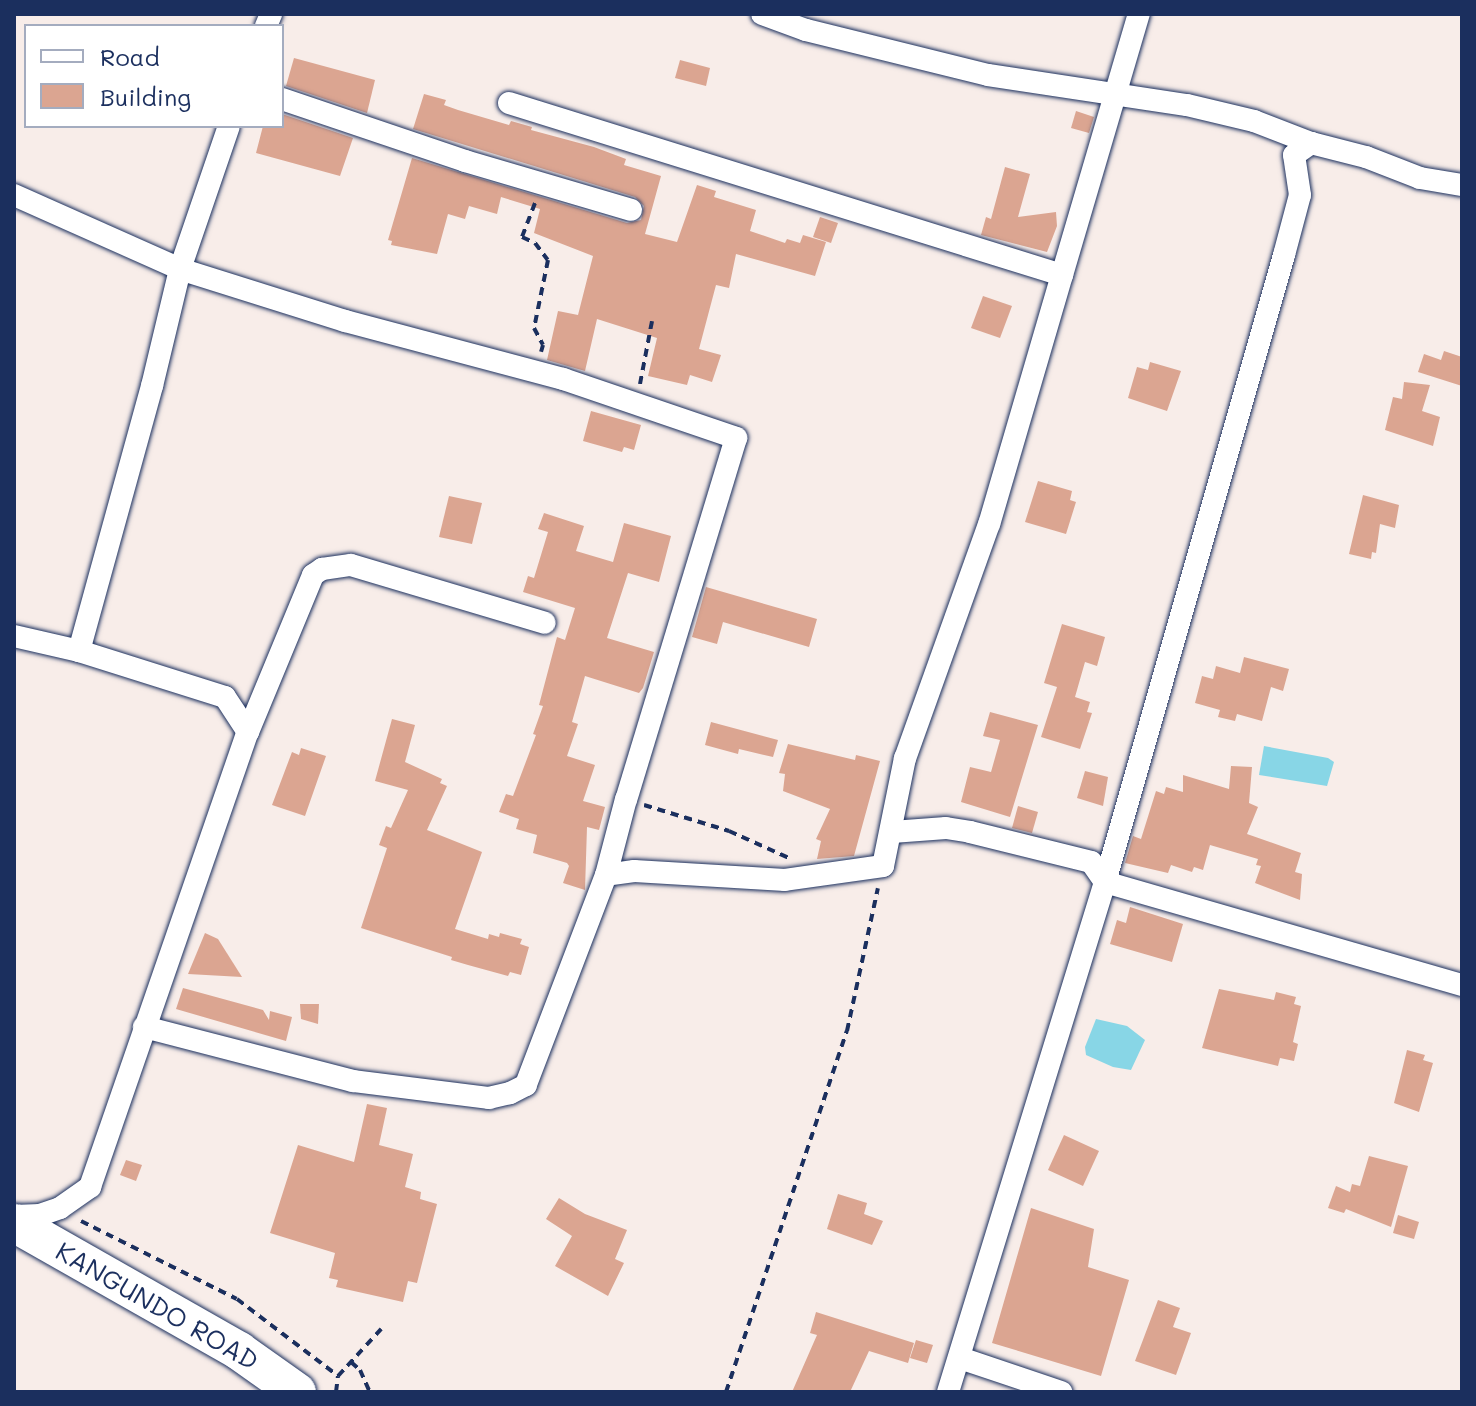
<!DOCTYPE html>
<style>
body{margin:0}
#map{position:relative;width:1476px;height:1406px;overflow:hidden;background:#f8ede9;font-family:Mali,sans-serif}
div>[style]{position:absolute}
.water>*{inset:0;background:#88d6e6}
.building>*{inset:0;background:#dba591}
.path>*{height:4px;margin-top:-2px;transform-origin:0;background:repeating-linear-gradient(90deg,#1b2f5e 0 8px,transparent 0 14px)}
.roads{filter:drop-shadow(0 0 2px #1b2f5e) drop-shadow(0 0 2px #1b2f5e)}
.minor>*{height:22px;margin:-11px;padding:0 11px;transform-origin:11px;border-radius:11px;background:#fff}
.trunk>*{height:38px;margin:-19px;padding:0 19px;transform-origin:19px;border-radius:19px;background:#fff}
span{translate:-50% -50%;white-space:nowrap;text-align:center;line-height:1.15;-webkit-text-stroke:6px #fff;paint-order:stroke}
.street-label{font-size:26px;color:#1b2f5e}
.frame{position:absolute;inset:0;border:16px solid #1b2f5e;pointer-events:none}
.legend{position:absolute;left:24px;top:24px;width:260px;height:104px;box-sizing:border-box;background:#fff;border:2px solid #a4acbf;margin:0;padding:10px 14px;list-style:none;font-size:24px;color:#1b2f5e}
.legend li{display:flex;align-items:center;gap:16px;height:40px}
.legend b{width:40px;border:2px solid #a4acbf}
</style>
<div id="map">
<div class="water">
<i style="clip-path:polygon(1264px 746px,1328px 758px,1334px 762px,1327px 786px,1259px 775px)"></i>
<i style="clip-path:polygon(1096px 1019px,1127px 1026px,1145px 1040px,1131px 1070px,1113px 1067px,1086px 1055px,1085px 1047px)"></i>
</div>
<div class="building">
<i style="clip-path:polygon(294px 58px,375px 80px,367px 113px,286px 86px)"></i>
<i style="clip-path:polygon(680px 60px,710px 68px,706px 86px,675px 78px)"></i>
<i style="clip-path:polygon(424px 94px,446px 100px,444px 105px,458px 110px,509px 125px,511px 121px,532px 127px,531px 130px,594px 147px,626px 159px,624px 165px,661px 176px,645px 234px,677px 242px,697px 185px,716px 191px,714px 197px,756px 210px,750px 231px,785px 243px,787px 239px,800px 243px,803px 235px,826px 242px,815px 276px,736px 254px,729px 288px,716px 285px,699px 349px,721px 355px,712px 382px,690px 375px,687px 385px,648px 376px,657px 338px,597px 319px,585px 371px,547px 360px,558px 311px,578px 315px,593px 256px,534px 233px,540px 209px,501px 197px,497px 214px,469px 206px,465px 219px,448px 214px,437px 254px,391px 245px,392px 241px,388px 240px,412px 158px,627px 223px,641px 220px,644px 206px,635px 197px,413px 129px)"></i>
<i style="clip-path:polygon(1076px 111px,1094px 117px,1089px 133px,1071px 128px)"></i>
<i style="clip-path:polygon(282px 114px,353px 138px,340px 176px,256px 153px,263px 126px,282px 126px)"></i>
<i style="clip-path:polygon(1005px 167px,1030px 174px,1018px 217px,1056px 212px,1057px 226px,1047px 252px,981px 235px,986px 217px,991px 219px)"></i>
<i style="clip-path:polygon(820px 217px,838px 223px,831px 243px,813px 237px)"></i>
<i style="clip-path:polygon(983px 296px,1012px 306px,1000px 338px,971px 328px)"></i>
<i style="clip-path:polygon(1444px 351px,1462px 357px,1462px 386px,1418px 372px,1424px 354px,1441px 360px)"></i>
<i style="clip-path:polygon(1150px 362px,1181px 371px,1167px 411px,1128px 398px,1137px 367px,1148px 370px)"></i>
<i style="clip-path:polygon(1404px 382px,1430px 385px,1422px 411px,1440px 417px,1433px 446px,1385px 430px,1393px 397px,1402px 399px)"></i>
<i style="clip-path:polygon(591px 411px,641px 425px,634px 450px,624px 447px,622px 452px,583px 441px)"></i>
<i style="clip-path:polygon(1038px 481px,1072px 491px,1070px 500px,1076px 502px,1066px 534px,1025px 522px)"></i>
<i style="clip-path:polygon(1363px 495px,1399px 505px,1395px 528px,1380px 524px,1376px 553px,1372px 552px,1371px 559px,1349px 554px)"></i>
<i style="clip-path:polygon(449px 496px,482px 503px,472px 544px,439px 537px)"></i>
<i style="clip-path:polygon(544px 513px,584px 526px,576px 551px,613px 562px,624px 523px,671px 536px,659px 582px,628px 573px,607px 638px,654px 652px,643px 688px,639px 693px,585px 676px,572px 722px,578px 724px,567px 756px,595px 765px,583px 801px,605px 807px,599px 830px,587px 827px,585px 890px,563px 883px,569px 866px,567px 863px,533px 853px,537px 835px,516px 829px,519px 819px,499px 812px,506px 794px,513px 796px,536px 735px,533px 734px,543px 706px,539px 705px,557px 637px,565px 640px,575px 608px,523px 592px,528px 576px,534px 578px,548px 532px,538px 529px)"></i>
<i style="clip-path:polygon(706px 587px,817px 619px,809px 647px,723px 622px,717px 644px,692px 637px)"></i>
<i style="clip-path:polygon(1062px 624px,1105px 637px,1097px 666px,1085px 662px,1075px 697px,1090px 702px,1087px 712px,1092px 713px,1080px 749px,1041px 737px,1057px 687px,1044px 683px)"></i>
<i style="clip-path:polygon(1244px 657px,1289px 669px,1283px 691px,1271px 687px,1262px 721px,1237px 714px,1235px 721px,1218px 717px,1220px 710px,1195px 703px,1202px 676px,1213px 679px,1216px 666px,1240px 673px)"></i>
<i style="clip-path:polygon(990px 712px,1038px 725px,1010px 817px,961px 802px,970px 767px,991px 772px,1000px 740px,983px 736px)"></i>
<i style="clip-path:polygon(392px 719px,415px 725px,405px 762px,442px 779px,440px 783px,447px 786px,427px 830px,482px 852px,455px 929px,488px 939px,489px 934px,499px 937px,500px 933px,522px 939px,520px 944px,529px 947px,521px 975px,510px 972px,508px 976px,468px 965px,451px 960px,452px 957px,361px 928px,387px 848px,379px 845px,386px 826px,391px 828px,408px 790px,375px 781px)"></i>
<i style="clip-path:polygon(711px 722px,778px 740px,773px 757px,739px 749px,738px 754px,705px 745px)"></i>
<i style="clip-path:polygon(788px 744px,855px 760px,856px 755px,880px 761px,854px 856px,817px 859px,821px 841px,816px 839px,830px 809px,783px 791px,785px 774px,779px 773px)"></i>
<i style="clip-path:polygon(301px 748px,326px 756px,305px 816px,272px 805px,292px 752px,299px 755px)"></i>
<i style="clip-path:polygon(1231px 766px,1252px 767px,1249px 803px,1258px 807px,1247px 834px,1301px 853px,1295px 872px,1302px 874px,1300px 900px,1255px 883px,1261px 866px,1256px 865px,1258px 859px,1210px 845px,1203px 870px,1194px 867px,1192px 872px,1171px 865px,1168px 873px,1125px 863px,1133px 836px,1141px 839px,1156px 791px,1164px 794px,1166px 787px,1183px 792px,1183px 775px,1229px 789px)"></i>
<i style="clip-path:polygon(1085px 771px,1108px 777px,1103px 806px,1077px 798px)"></i>
<i style="clip-path:polygon(1018px 806px,1038px 812px,1032px 833px,1012px 828px)"></i>
<i style="clip-path:polygon(1130px 907px,1183px 924px,1172px 962px,1110px 944px,1117px 920px,1126px 923px)"></i>
<i style="clip-path:polygon(205px 933px,218px 939px,242px 977px,188px 974px)"></i>
<i style="clip-path:polygon(183px 988px,263px 1010px,269px 1020px,270px 1011px,292px 1017px,286px 1041px,176px 1009px)"></i>
<i style="clip-path:polygon(1219px 989px,1274px 1000px,1276px 992px,1296px 997px,1294px 1004px,1301px 1006px,1293px 1042px,1298px 1044px,1294px 1061px,1280px 1058px,1278px 1066px,1202px 1048px)"></i>
<i style="clip-path:polygon(300px 1004px,319px 1004px,318px 1024px,301px 1019px)"></i>
<i style="clip-path:polygon(1407px 1050px,1425px 1055px,1423px 1060px,1433px 1063px,1419px 1112px,1394px 1103px)"></i>
<i style="clip-path:polygon(367px 1104px,387px 1108px,379px 1145px,413px 1154px,405px 1187px,421px 1192px,420px 1199px,437px 1204px,417px 1283px,408px 1281px,403px 1302px,336px 1287px,338px 1280px,329px 1278px,335px 1253px,270px 1233px,298px 1145px,354px 1162px)"></i>
<i style="clip-path:polygon(1064px 1135px,1099px 1151px,1083px 1186px,1048px 1170px)"></i>
<i style="clip-path:polygon(1369px 1156px,1408px 1166px,1391px 1227px,1346px 1209px,1344px 1213px,1328px 1208px,1336px 1186px,1350px 1192px,1352px 1184px,1360px 1186px)"></i>
<i style="clip-path:polygon(126px 1160px,142px 1165px,136px 1181px,120px 1175px)"></i>
<i style="clip-path:polygon(838px 1194px,867px 1203px,864px 1214px,883px 1221px,872px 1245px,827px 1229px)"></i>
<i style="clip-path:polygon(559px 1198px,585px 1214px,627px 1230px,615px 1259px,624px 1263px,608px 1296px,555px 1266px,572px 1236px,546px 1219px)"></i>
<i style="clip-path:polygon(1031px 1208px,1094px 1229px,1088px 1267px,1129px 1280px,1101px 1376px,992px 1343px)"></i>
<i style="clip-path:polygon(1398px 1215px,1419px 1222px,1414px 1239px,1393px 1233px)"></i>
<i style="clip-path:polygon(1158px 1300px,1180px 1308px,1173px 1327px,1191px 1333px,1176px 1375px,1135px 1361px)"></i>
<i style="clip-path:polygon(816px 1312px,914px 1343px,908px 1363px,869px 1351px,850px 1392px,792px 1392px,817px 1335px,810px 1333px)"></i>
<i style="clip-path:polygon(916px 1340px,933px 1345px,927px 1363px,910px 1358px)"></i>
</div>
<div class="path">
<i style="left:535px;top:203px;width:36px;rotate:111deg"></i>
<i style="left:522px;top:237px;width:14px;rotate:25deg"></i>
<i style="left:535px;top:243px;width:21px;rotate:53deg"></i>
<i style="left:548px;top:260px;width:69px;rotate:101.6deg"></i>
<i style="left:534px;top:328px;width:19px;rotate:62deg"></i>
<i style="left:543px;top:345px;width:7px;rotate:106deg"></i>
<i style="left:640px;top:384px;width:64px;rotate:-79.2deg"></i>
<i style="left:644px;top:805px;width:89px;rotate:17deg"></i>
<i style="left:729px;top:831px;width:66px;rotate:24.2deg"></i>
<i style="left:81px;top:1221px;width:174px;rotate:26.6deg"></i>
<i style="left:237px;top:1299px;width:127px;rotate:37.3deg"></i>
<i style="left:351px;top:1362px;width:12px;rotate:42deg"></i>
<i style="left:360px;top:1370px;width:24px;rotate:66deg"></i>
<i style="left:336px;top:1392px;width:16px;rotate:-83deg"></i>
<i style="left:338px;top:1376px;width:64px;rotate:-47.5deg"></i>
<i style="left:726px;top:1392px;width:381px;rotate:-71.5deg"></i>
<i style="left:847px;top:1031px;width:146px;rotate:-77.8deg"></i>
</div>
<div class="roads">
<div class="minor">
<i style="left:762px;top:14px;width:47px;rotate:20deg"></i>
<i style="left:806px;top:30px;width:187px;rotate:13.9deg"></i>
<i style="left:988px;top:75px;width:201px;rotate:8.6deg"></i>
<i style="left:1187px;top:105px;width:69px;rotate:13.4deg"></i>
<i style="left:1254px;top:121px;width:61px;rotate:21.1deg"></i>
<i style="left:266px;top:26px;width:13px;rotate:-67deg"></i>
<i style="left:282px;top:99px;width:193px;rotate:18.7deg"></i>
<i style="left:465px;top:161px;width:173px;rotate:16.4deg"></i>
<i style="left:509px;top:103px;width:579px;rotate:17.28deg"></i>
<i style="left:1062px;top:275px;width:259px;rotate:106.3deg"></i>
<i style="left:989px;top:524px;width:249px;rotate:109.7deg"></i>
<i style="left:905px;top:758px;width:110px;rotate:101.5deg"></i>
<i style="left:883px;top:866px;width:99px;rotate:171.9deg"></i>
<i style="left:785px;top:880px;width:151px;rotate:-176.6deg"></i>
<i style="left:634px;top:871px;width:28px;rotate:172deg"></i>
<i style="left:14px;top:195px;width:182px;rotate:24deg"></i>
<i style="left:180px;top:269px;width:173px;rotate:17.5deg"></i>
<i style="left:345px;top:321px;width:226px;rotate:14.9deg"></i>
<i style="left:563px;top:379px;width:183px;rotate:18.8deg"></i>
<i style="left:736px;top:438px;width:377px;rotate:106.9deg"></i>
<i style="left:626px;top:799px;width:79px;rotate:104.7deg"></i>
<i style="left:606px;top:875px;width:225px;rotate:110.9deg"></i>
<i style="left:526px;top:1085px;width:18px;rotate:153deg"></i>
<i style="left:510px;top:1093px;width:22px;rotate:167deg"></i>
<i style="left:489px;top:1098px;width:137px;rotate:-172.9deg"></i>
<i style="left:353px;top:1081px;width:216px;rotate:-165.5deg"></i>
<i style="left:1062px;top:275px;width:272px;rotate:-73.6deg"></i>
<i style="left:14px;top:636px;width:67px;rotate:13deg"></i>
<i style="left:79px;top:651px;width:153px;rotate:17.5deg"></i>
<i style="left:225px;top:697px;width:42px;rotate:56.7deg"></i>
<i style="left:79px;top:651px;width:275px;rotate:-74.6deg"></i>
<i style="left:152px;top:386px;width:120px;rotate:-76.5deg"></i>
<i style="left:180px;top:269px;width:151px;rotate:-71.1deg"></i>
<i style="left:892px;top:832px;width:54px;rotate:-4.2deg"></i>
<i style="left:946px;top:828px;width:24px;rotate:9deg"></i>
<i style="left:970px;top:832px;width:125px;rotate:13.9deg"></i>
<i style="left:1091px;top:862px;width:24px;rotate:55deg"></i>
<i style="left:1105px;top:882px;width:372px;rotate:16.1deg"></i>
<i style="left:14px;top:1216px;width:26px;rotate:-2deg"></i>
<i style="left:40px;top:1215px;width:21px;rotate:-19deg"></i>
<i style="left:60px;top:1208px;width:37px;rotate:-35deg"></i>
<i style="left:90px;top:1187px;width:482px;rotate:-70.9deg"></i>
<i style="left:248px;top:732px;width:170px;rotate:-67.5deg"></i>
<i style="left:313px;top:575px;width:11px;rotate:-34deg"></i>
<i style="left:322px;top:569px;width:29px;rotate:-8deg"></i>
<i style="left:351px;top:565px;width:202px;rotate:16.6deg"></i>
<i style="left:960px;top:1358px;width:107px;rotate:18.6deg"></i>
<i style="left:948px;top:1392px;width:534px;rotate:-72.89deg"></i>
<i style="left:1105px;top:882px;width:652px;rotate:-74.07deg"></i>
<i style="left:1284px;top:255px;width:62px;rotate:-75.1deg"></i>
<i style="left:1300px;top:195px;width:40px;rotate:-98.5deg"></i>
<i style="left:1294px;top:155px;width:21px;rotate:-35deg"></i>
<i style="left:1311px;top:143px;width:57px;rotate:14.3deg"></i>
<i style="left:1366px;top:157px;width:58px;rotate:21.3deg"></i>
<i style="left:1420px;top:178px;width:43px;rotate:9.5deg"></i>
</div>
<div class="trunk">
<i style="left:14px;top:1223px;width:259px;rotate:29.6deg"></i>
<i style="left:239px;top:1351px;width:71px;rotate:35.3deg"></i>
</div>
</div>
<div class="street-label">
<span style="left:157px;top:1306px;rotate:30deg">KANGUNDO ROAD</span>
</div>
<div class="frame"></div>
<ul class="legend">
<li><b style="height:10px;background:#fff"></b>Road</li>
<li><b style="height:22px;background:#dba591"></b>Building</li>
</ul>
</div>
